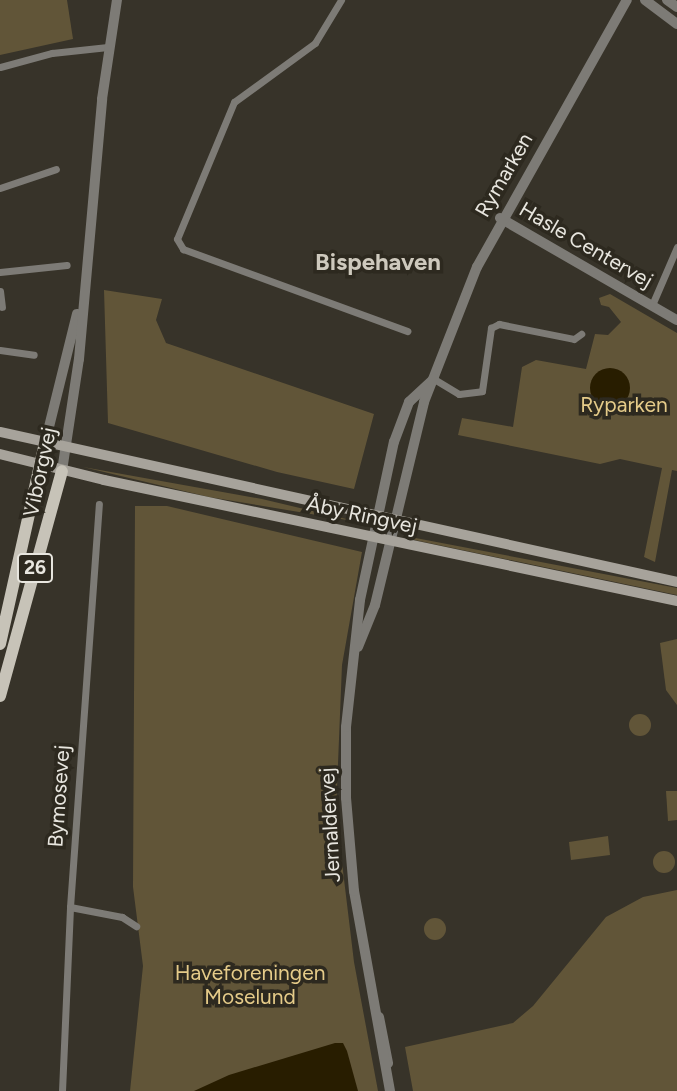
<!DOCTYPE html>
<meta charset="utf-8">
<style>
body{margin:0}
#map{position:relative;width:677px;height:1091px;overflow:hidden;background:#373329;font-family:Figtree,sans-serif}
div>[style]{position:absolute}
.green>*{inset:0;background:#615538}
.round{border-radius:50%}
.water>*{inset:0;background:#281d00}
.minor>*{height:7px;margin:-3.5px;padding:0 3.5px;transform-origin:3.5px;border-radius:3.5px;background:#7d7b76}
.tertiary>*{height:10px;margin:-5px;padding:0 5px;transform-origin:5px;border-radius:5px;background:#7d7b76}
.secondary>*{height:10px;margin:-5px;padding:0 5px;transform-origin:5px;border-radius:5px;background:#a7a39b}
.primary>*{height:12px;margin:-6px;padding:0 6px;transform-origin:6px;border-radius:6px;background:#c7c3b8}
span{translate:-50% -50%;white-space:nowrap;text-align:center;line-height:1.15;-webkit-text-stroke:7px #2d291f;paint-order:stroke}
.shield-label span{padding:2px 5px;background:#2d291f;border:2px solid;border-radius:5px;-webkit-text-stroke-width:0}
.shield-label{font-size:19px;color:#e8e6df;font-weight:700}
.street-label{font-size:21px;color:#e8e6df}
.park-label{font-size:21px;color:#e5cb89}
.quarter-label{font-size:24px;color:#cec9bd;font-weight:700}
</style>
<div id="map">
<div class="green">
<i style="clip-path:polygon(0 0,67px 0,73px 39px,0 55px)"></i>
<i style="clip-path:polygon(104px 290px,162px 299px,156px 320px,166px 343px,374px 414px,354px 489px,277px 472px,108px 423px)"></i>
<i style="clip-path:polygon(610px 294px,677px 333px,677px 471px,672px 470px,655px 562px,644px 557px,662px 468px,620px 459px,600px 464px,458px 435px,462px 418px,513px 427px,522px 367px,536px 360px,586px 369px,595px 334px,608px 335px,621px 322px,609px 307px,601px 305px,599px 298px)"></i>
<i style="clip-path:polygon(83px 467px,262px 499px,359px 522px,209px 497px)"></i>
<i style="clip-path:polygon(135px 506px,167px 506px,362px 552px,342px 665px,336px 813px,354px 962px,378px 1091px,130px 1091px,143px 966px,133px 887px)"></i>
<i style="clip-path:polygon(405px 536px,677px 588px,677px 595px,405px 538px)"></i>
<i style="clip-path:polygon(677px 639px,677px 705px,666px 690px,660px 643px)"></i>
<i class="round" style="left:629px;top:714px;width:22px;height:22px"></i>
<i style="clip-path:polygon(666px 791px,677px 791px,677px 820px,668px 821px)"></i>
<i style="clip-path:polygon(608px 836px,610px 855px,571px 860px,569px 842px)"></i>
<i class="round" style="left:653px;top:851px;width:22px;height:22px"></i>
<i style="clip-path:polygon(677px 890px,677px 1091px,413px 1091px,405px 1047px,513px 1023px,533px 1006px,606px 917px,643px 897px)"></i>
<i class="round" style="left:424px;top:918px;width:22px;height:22px"></i>
</div>
<div class="water">
<i class="round" style="left:590px;top:368px;width:40px;height:40px"></i>
<i style="clip-path:polygon(335px 1043px,343px 1043px,347px 1051px,358px 1091px,194px 1091px,229px 1075px)"></i>
</div>
<div class="minor">
<i style="left:341px;top:0;width:50px;rotate:121.2deg"></i>
<i style="left:315px;top:43px;width:100px;rotate:143.9deg"></i>
<i style="left:234px;top:102px;width:148px;rotate:112.6deg"></i>
<i style="left:177px;top:239px;width:12px;rotate:59deg"></i>
<i style="left:183px;top:249px;width:239px;rotate:20.1deg"></i>
<i style="left:0;top:67px;width:54px;rotate:-15.1deg"></i>
<i style="left:52px;top:53px;width:56px;rotate:-6.1deg"></i>
<i style="left:0;top:188px;width:59px;rotate:-18.7deg"></i>
<i style="left:0;top:272px;width:67px;rotate:-6deg"></i>
<i style="left:0;top:291px;width:16px;rotate:83deg"></i>
<i style="left:652px;top:305px;width:63px;rotate:-66.7deg"></i>
<i style="left:0;top:350px;width:34px;rotate:8deg"></i>
<i style="left:434px;top:379px;width:29px;rotate:31deg"></i>
<i style="left:459px;top:394px;width:23px;rotate:-7deg"></i>
<i style="left:482px;top:391px;width:64px;rotate:-81.9deg"></i>
<i style="left:491px;top:328px;width:9px;rotate:-27deg"></i>
<i style="left:499px;top:324px;width:76px;rotate:11.3deg"></i>
<i style="left:574px;top:339px;width:9px;rotate:-36deg"></i>
<i style="left:70px;top:907px;width:53px;rotate:10.9deg"></i>
<i style="left:122px;top:917px;width:17px;rotate:33deg"></i>
<i style="left:62px;top:1091px;width:184px;rotate:-87.5deg"></i>
<i style="left:70px;top:907px;width:404px;rotate:-85.9deg"></i>
</div>
<div class="tertiary">
<i style="left:645px;top:0;width:40px;rotate:37deg"></i>
<i style="left:667px;top:0;width:12px;rotate:35deg"></i>
<i style="left:500px;top:218px;width:204px;rotate:30deg"></i>
<i style="left:45px;top:443px;width:133px;rotate:-76.1deg"></i>
<i style="left:62px;top:471px;width:113px;rotate:-81.4deg"></i>
<i style="left:79px;top:359px;width:261px;rotate:-84.9deg"></i>
<i style="left:102px;top:99px;width:100px;rotate:-81.4deg"></i>
<i style="left:358px;top:647px;width:45px;rotate:-68deg"></i>
<i style="left:375px;top:605px;width:209px;rotate:-76.4deg"></i>
<i style="left:424px;top:402px;width:145px;rotate:-68.6deg"></i>
<i style="left:477px;top:267px;width:306px;rotate:-60.7deg"></i>
<i style="left:379px;top:1017px;width:47px;rotate:78.9deg"></i>
<i style="left:390px;top:1091px;width:203px;rotate:-100.2deg"></i>
<i style="left:354px;top:891px;width:93px;rotate:-94.9deg"></i>
<i style="left:346px;top:798px;width:71px;rotate:-90deg"></i>
<i style="left:346px;top:727px;width:128px;rotate:-83.7deg"></i>
<i style="left:360px;top:600px;width:162px;rotate:-77.9deg"></i>
<i style="left:394px;top:442px;width:43px;rotate:-69.4deg"></i>
<i style="left:409px;top:402px;width:34px;rotate:-43deg"></i>
</div>
<div class="secondary">
<i style="left:0;top:432px;width:693px;rotate:12.49deg"></i>
<i style="left:0;top:454px;width:107px;rotate:14deg"></i>
<i style="left:104px;top:480px;width:586px;rotate:11.92deg"></i>
</div>
<div class="primary">
<i style="left:0;top:644px;width:206px;rotate:-77.4deg"></i>
<i style="left:0;top:696px;width:233px;rotate:-74.6deg"></i>
</div>
<div class="shield-label">
<span style="left:35px;top:568px">26</span>
</div>
<div class="street-label">
<span style="left:504px;top:175px;rotate:-60deg">Rymarken</span>
<span style="left:586px;top:245px;rotate:30deg">Hasle Centervej</span>
<span style="left:40px;top:472px;rotate:-78deg">Viborgvej</span>
<span style="left:362px;top:515px;rotate:12deg">Åby Ringvej</span>
<span style="left:59px;top:796px;rotate:-86deg">Bymosevej</span>
<span style="left:330px;top:825px;rotate:-93deg">Jernaldervej</span>
</div>
<div class="park-label">
<span style="left:624px;top:405px">Ryparken</span>
<span style="left:250px;top:985px">Haveforeningen<br>Moselund</span>
</div>
<div class="quarter-label">
<span style="left:378px;top:262px">Bispehaven</span>
</div>
</div>
